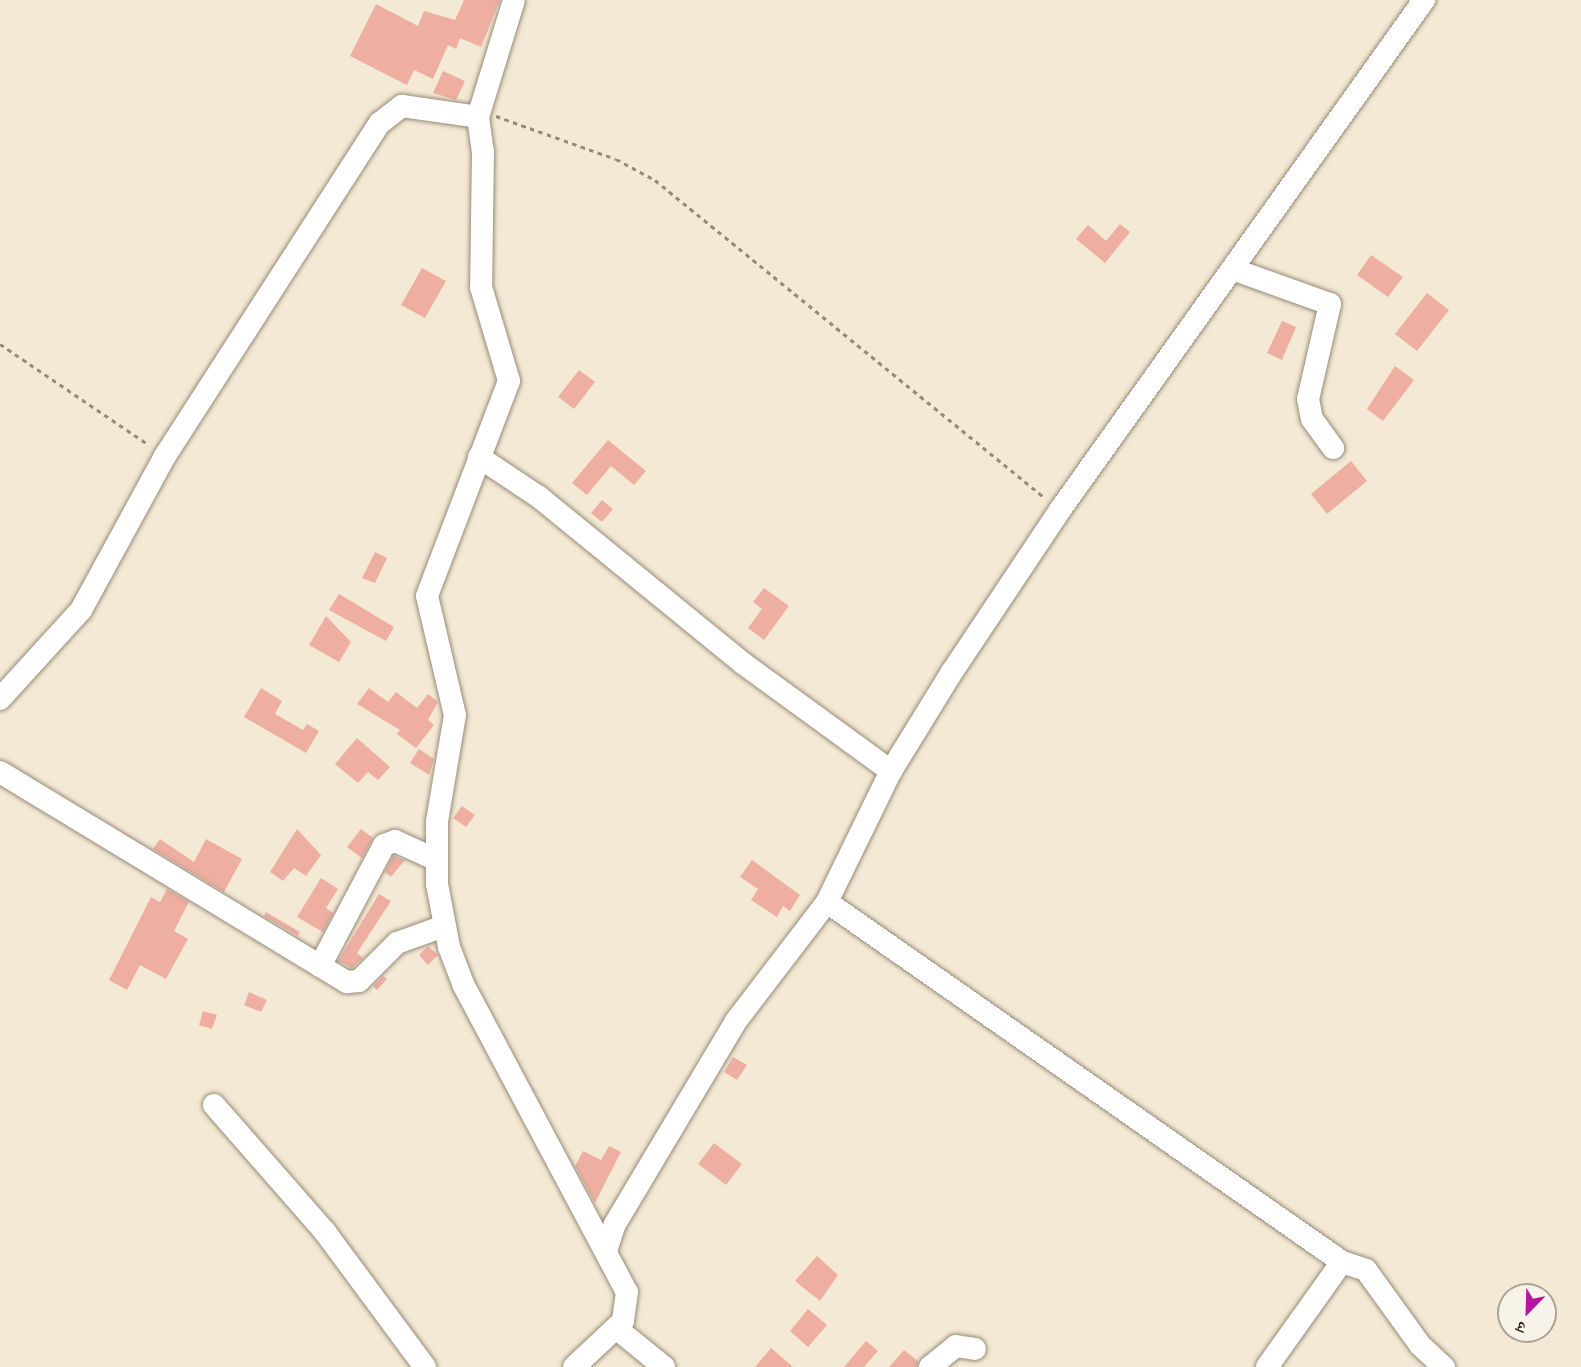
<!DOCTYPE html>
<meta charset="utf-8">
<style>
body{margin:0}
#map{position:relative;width:1581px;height:1367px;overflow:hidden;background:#f4e9d4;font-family:"Libre Caslon Text","Noto Serif Devanagari",serif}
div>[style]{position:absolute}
.building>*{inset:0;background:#eeafa2}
.path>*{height:3px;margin-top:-1.5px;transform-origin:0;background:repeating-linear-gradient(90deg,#988a79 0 4.5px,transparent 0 9px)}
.roads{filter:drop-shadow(0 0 2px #988a79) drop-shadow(0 0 2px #988a79)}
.minor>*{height:22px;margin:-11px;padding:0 11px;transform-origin:11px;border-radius:11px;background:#fff}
span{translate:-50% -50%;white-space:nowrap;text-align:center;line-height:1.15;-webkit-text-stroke:5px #f7f3e8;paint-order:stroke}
.north{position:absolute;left:1497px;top:1283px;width:60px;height:60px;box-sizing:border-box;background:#f7f3e8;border:2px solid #aca397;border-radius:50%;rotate:203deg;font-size:16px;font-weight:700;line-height:24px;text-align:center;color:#3b2a1e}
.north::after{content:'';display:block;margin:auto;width:21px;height:27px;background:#b5179e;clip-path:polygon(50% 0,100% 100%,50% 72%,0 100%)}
</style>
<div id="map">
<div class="building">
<i style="clip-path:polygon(464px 0,500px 0,481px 47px,460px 38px,456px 49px,448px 45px,433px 79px,414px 70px,407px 85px,350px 56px,376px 4px,418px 26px,424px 11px,455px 20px)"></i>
<i style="clip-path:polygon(443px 71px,465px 81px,456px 100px,433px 93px)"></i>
<i style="clip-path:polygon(1120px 224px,1130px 232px,1105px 263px,1076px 239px,1088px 225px,1106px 241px)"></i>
<i style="clip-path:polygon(1371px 255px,1403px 277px,1388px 297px,1357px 275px)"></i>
<i style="clip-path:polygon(422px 268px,446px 281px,425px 318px,401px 305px)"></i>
<i style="clip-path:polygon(1427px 293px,1449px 310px,1417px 351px,1395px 334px)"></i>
<i style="clip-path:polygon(1282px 321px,1296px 327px,1282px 360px,1267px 353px)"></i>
<i style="clip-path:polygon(1395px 366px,1414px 380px,1383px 421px,1367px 409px)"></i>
<i style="clip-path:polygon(579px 370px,595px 382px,574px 409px,558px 397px)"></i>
<i style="clip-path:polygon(608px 440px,646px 471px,634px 485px,611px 466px,587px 495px,572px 483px)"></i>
<i style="clip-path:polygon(1351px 461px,1367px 481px,1327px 514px,1311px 494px)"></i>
<i style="clip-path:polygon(602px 500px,613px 509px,602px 522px,591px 513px)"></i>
<i style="clip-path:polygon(375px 552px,387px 558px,375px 583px,362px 578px)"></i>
<i style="clip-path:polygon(764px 588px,789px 606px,764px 640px,748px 628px,762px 609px,753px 602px)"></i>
<i style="clip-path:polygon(339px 594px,394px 627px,386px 641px,329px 610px)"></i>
<i style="clip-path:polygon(326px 616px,351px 642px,339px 662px,309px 645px)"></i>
<i style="clip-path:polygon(261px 688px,282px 701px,275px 714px,303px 730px,307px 724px,319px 731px,306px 753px,244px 717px)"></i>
<i style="clip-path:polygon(369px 688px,388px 702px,396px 692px,417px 708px,428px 694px,438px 702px,428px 720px,434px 725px,416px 748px,397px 734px,400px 730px,357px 704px)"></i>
<i style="clip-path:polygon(357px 738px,390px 767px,378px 780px,368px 772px,358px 783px,335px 764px)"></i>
<i style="clip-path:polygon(419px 749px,434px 759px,429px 775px,410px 763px)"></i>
<i style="clip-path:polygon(462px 806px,475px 815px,466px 827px,453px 818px)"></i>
<i style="clip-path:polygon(297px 829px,321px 855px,306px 876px,294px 868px,283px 881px,270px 872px)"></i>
<i style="clip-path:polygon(361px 829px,373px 838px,362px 858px,347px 847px)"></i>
<i style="clip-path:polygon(160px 839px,194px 862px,206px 839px,242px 859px,224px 892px,153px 849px)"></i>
<i style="clip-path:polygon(393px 856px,405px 860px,391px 877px,385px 872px)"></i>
<i style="clip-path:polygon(752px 860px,800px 895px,790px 911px,783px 906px,777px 917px,751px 900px,758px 889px,740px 877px)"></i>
<i style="clip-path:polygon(321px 878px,338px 889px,326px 908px,333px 913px,323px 932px,297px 917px)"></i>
<i style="clip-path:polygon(167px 889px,189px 902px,174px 931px,188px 939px,166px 979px,140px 965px,127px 990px,109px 980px,151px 897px,160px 902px)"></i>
<i style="clip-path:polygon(379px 894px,391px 901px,357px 953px,363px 958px,352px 968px,338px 961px)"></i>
<i style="clip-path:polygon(266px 912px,300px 932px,298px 936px,264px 916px)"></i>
<i style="clip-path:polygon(428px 946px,438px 955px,428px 965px,419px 955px)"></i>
<i style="clip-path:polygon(383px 976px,387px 979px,377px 990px,373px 986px)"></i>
<i style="clip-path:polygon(249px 992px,267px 1000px,261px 1012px,244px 1005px)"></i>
<i style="clip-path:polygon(203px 1011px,217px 1015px,212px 1029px,199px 1025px)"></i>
<i style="clip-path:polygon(733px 1057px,747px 1065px,737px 1080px,724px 1072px)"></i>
<i style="clip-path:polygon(714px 1143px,742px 1164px,726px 1185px,698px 1164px)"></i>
<i style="clip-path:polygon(609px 1146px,621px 1152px,595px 1203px,575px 1166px,583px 1151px,601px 1160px)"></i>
<i style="clip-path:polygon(817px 1256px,838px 1275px,820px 1301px,795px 1281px)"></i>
<i style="clip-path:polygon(808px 1309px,827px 1325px,808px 1347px,790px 1331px)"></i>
<i style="clip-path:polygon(866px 1341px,878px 1351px,864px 1367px,844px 1367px)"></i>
<i style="clip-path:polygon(771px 1348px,793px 1367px,755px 1367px)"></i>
<i style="clip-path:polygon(904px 1350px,918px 1361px,917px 1367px,889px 1367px)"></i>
</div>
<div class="path">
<i style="left:496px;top:116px;width:127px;rotate:19.7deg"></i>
<i style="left:616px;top:159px;width:44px;rotate:28.3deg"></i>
<i style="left:655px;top:180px;width:503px;rotate:39.19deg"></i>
<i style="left:0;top:344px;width:180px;rotate:34.1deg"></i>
</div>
<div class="roads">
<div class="minor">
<i style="left:478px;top:117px;width:34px;rotate:82deg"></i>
<i style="left:483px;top:151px;width:136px;rotate:90.8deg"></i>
<i style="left:481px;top:287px;width:98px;rotate:73.4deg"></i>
<i style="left:509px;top:381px;width:230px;rotate:110.9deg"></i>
<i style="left:427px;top:596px;width:122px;rotate:76.8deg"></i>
<i style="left:455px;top:715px;width:108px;rotate:99.6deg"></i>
<i style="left:437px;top:821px;width:63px;rotate:90deg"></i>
<i style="left:437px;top:884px;width:64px;rotate:79.2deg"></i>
<i style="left:449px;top:947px;width:40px;rotate:69deg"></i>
<i style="left:463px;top:984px;width:349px;rotate:62deg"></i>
<i style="left:627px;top:1292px;width:29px;rotate:98deg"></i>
<i style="left:623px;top:1321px;width:67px;rotate:136.8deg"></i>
<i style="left:1235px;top:270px;width:101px;rotate:19.7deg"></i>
<i style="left:1330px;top:304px;width:98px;rotate:103deg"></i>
<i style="left:1308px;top:399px;width:20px;rotate:79deg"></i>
<i style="left:1312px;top:419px;width:36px;rotate:54deg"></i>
<i style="left:479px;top:457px;width:72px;rotate:33.7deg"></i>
<i style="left:539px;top:497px;width:264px;rotate:39.2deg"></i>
<i style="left:744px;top:664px;width:182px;rotate:36.1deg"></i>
<i style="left:0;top:699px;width:120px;rotate:-47.7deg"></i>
<i style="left:81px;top:610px;width:175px;rotate:-61.4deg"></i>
<i style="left:165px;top:456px;width:396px;rotate:-57.2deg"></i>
<i style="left:380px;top:123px;width:28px;rotate:-38deg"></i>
<i style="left:402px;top:106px;width:77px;rotate:8.2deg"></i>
<i style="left:478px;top:117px;width:122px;rotate:-72.9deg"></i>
<i style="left:0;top:772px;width:406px;rotate:31.2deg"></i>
<i style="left:347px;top:982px;width:12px;rotate:-5deg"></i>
<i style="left:359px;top:981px;width:54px;rotate:-45deg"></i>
<i style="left:397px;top:943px;width:50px;rotate:-19.9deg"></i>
<i style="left:827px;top:902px;width:628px;rotate:34.95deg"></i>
<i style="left:1342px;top:1262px;width:25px;rotate:18deg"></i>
<i style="left:1366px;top:1270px;width:92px;rotate:54.2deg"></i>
<i style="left:1420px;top:1345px;width:33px;rotate:43deg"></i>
<i style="left:320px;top:966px;width:137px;rotate:-62.1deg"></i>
<i style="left:384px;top:845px;width:12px;rotate:-20deg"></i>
<i style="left:395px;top:841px;width:46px;rotate:24.3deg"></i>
<i style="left:214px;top:1105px;width:169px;rotate:48.8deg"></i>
<i style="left:325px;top:1232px;width:168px;rotate:53.5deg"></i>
<i style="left:606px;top:1251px;width:28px;rotate:-72deg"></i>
<i style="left:615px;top:1224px;width:236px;rotate:-59.2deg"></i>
<i style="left:736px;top:1021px;width:150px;rotate:-52.6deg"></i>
<i style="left:827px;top:902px;width:146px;rotate:-64deg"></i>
<i style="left:891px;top:771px;width:116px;rotate:-58.4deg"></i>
<i style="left:952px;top:672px;width:195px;rotate:-56.3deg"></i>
<i style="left:1060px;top:510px;width:627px;rotate:-54.48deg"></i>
<i style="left:616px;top:1328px;width:62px;rotate:39.1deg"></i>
<i style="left:930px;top:1367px;width:33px;rotate:-39deg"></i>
<i style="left:956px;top:1346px;width:19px;rotate:9deg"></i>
<i style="left:1267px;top:1367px;width:129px;rotate:-54.5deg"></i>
</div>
</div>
<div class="north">उ</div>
</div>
